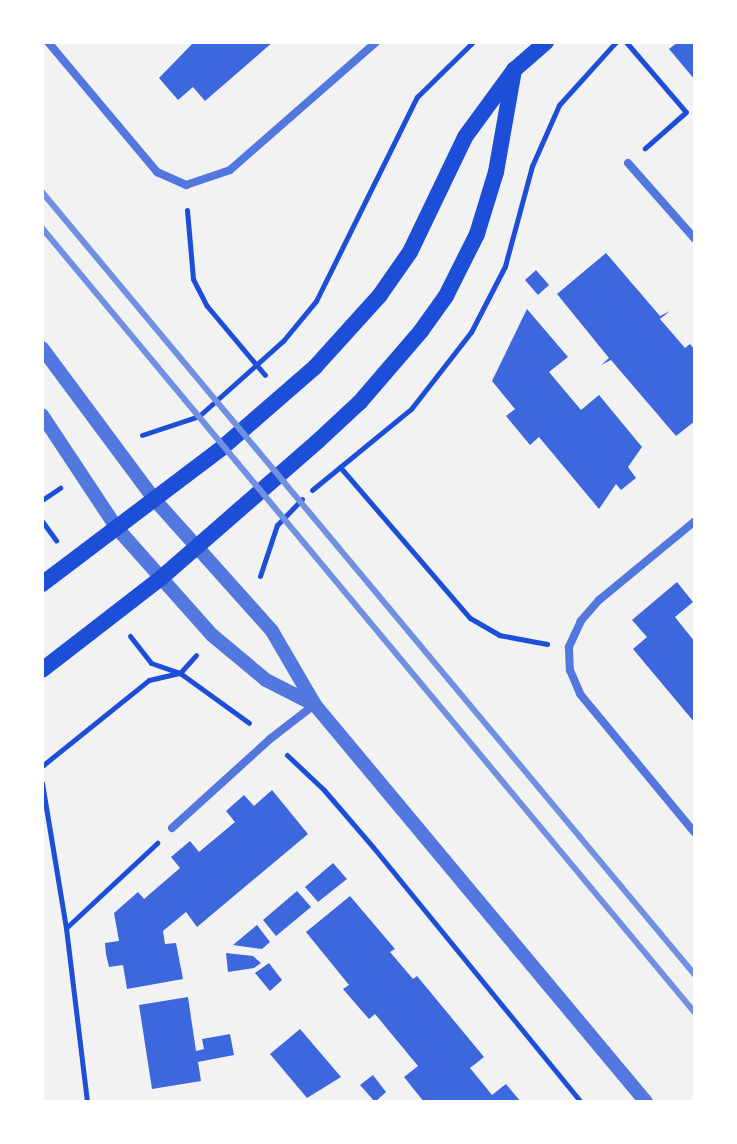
<!DOCTYPE html>
<style>
body{margin:0}
#map{position:relative;width:737px;height:1144px;overflow:hidden;background:#f2f2f2;font-family:"PT Sans Narrow",sans-serif}
div>[style]{position:absolute}
.building>*{inset:0;background:#3d67dc}
.path>*{height:5px;margin:-2.5px;padding:0 2.5px;transform-origin:2.5px;border-radius:2.5px;background:#1d4ed8}
.minor>*{height:8px;margin:-4px;padding:0 4px;transform-origin:4px;border-radius:4px;background:#5277de}
.tertiary>*{height:14px;margin:-7px;padding:0 7px;transform-origin:7px;border-radius:7px;background:#5277de}
.secondary>*{height:16px;margin:-8px;padding:0 8px;transform-origin:8px;border-radius:8px;background:#1d4ed8}
.rail>*{height:6px;margin:-3px;padding:0 3px;transform-origin:3px;border-radius:3px;background:#7290e2}
span{translate:-50% -50%;white-space:nowrap;text-align:center;line-height:1.15;-webkit-text-stroke:7px #fff;paint-order:stroke}
.frame{position:absolute;inset:0;border:44px solid #fff;pointer-events:none}
</style>
<div id="map">
<div class="building">
<i style="clip-path:polygon(194px 42px,273px 42px,205px 101px,193px 87px,178px 100px,159px 78px)"></i>
<i style="clip-path:polygon(678px 42px,695px 42px,695px 80px,669px 49px)"></i>
<i style="clip-path:polygon(606px 253px,660px 316px,670px 311px,660px 319px,685px 348px,690px 344px,695px 350px,695px 421px,676px 436px,611px 360px,601px 365px,609px 358px,557px 294px)"></i>
<i style="clip-path:polygon(536px 270px,549px 285px,538px 295px,525px 280px)"></i>
<i style="clip-path:polygon(527px 309px,568px 357px,549px 372px,581px 410px,599px 395px,642px 447px,628px 467px,636px 478px,621px 490px,616px 484px,599px 509px,539px 437px,530px 445px,506px 416px,515px 409px,492px 381px)"></i>
<i style="clip-path:polygon(677px 582px,693px 602px,675px 617px,695px 642px,695px 723px,633px 649px,647px 637px,632px 620px)"></i>
<i style="clip-path:polygon(272px 790px,308px 834px,197px 927px,186px 912px,163px 931px,165px 944px,176px 943px,183px 979px,127px 989px,123px 965px,109px 967px,106px 954px,105px 943px,119px 941px,114px 913px,138px 892px,144px 899px,180px 868px,171px 857px,190px 841px,199px 852px,235px 822px,226px 811px,244px 795px,254px 806px)"></i>
<i style="clip-path:polygon(333px 863px,347px 879px,318px 902px,305px 887px)"></i>
<i style="clip-path:polygon(297px 891px,311px 907px,276px 936px,263px 920px)"></i>
<i style="clip-path:polygon(350px 896px,395px 949px,390px 952px,413px 979px,417px 976px,484px 1057px,470px 1068px,492px 1095px,506px 1084px,521px 1102px,424px 1102px,404px 1077px,418px 1066px,375px 1014px,369px 1019px,355px 1003px,343px 989px,349px 985px,306px 932px)"></i>
<i style="clip-path:polygon(257px 925px,270px 942px,262px 949px,233px 945px)"></i>
<i style="clip-path:polygon(226px 953px,253px 956px,261px 963px,254px 968px,228px 972px)"></i>
<i style="clip-path:polygon(269px 963px,282px 980px,270px 991px,255px 973px)"></i>
<i style="clip-path:polygon(188px 997px,196px 1051px,204px 1049px,202px 1039px,230px 1034px,234px 1055px,198px 1062px,201px 1081px,152px 1089px,139px 1005px)"></i>
<i style="clip-path:polygon(300px 1029px,341px 1077px,307px 1098px,270px 1054px)"></i>
<i style="clip-path:polygon(373px 1075px,386px 1092px,375px 1102px,360px 1085px)"></i>
</div>
<div class="path">
<i style="left:626px;top:42px;width:92px;rotate:49.4deg"></i>
<i style="left:686px;top:112px;width:55px;rotate:138.7deg"></i>
<i style="left:187px;top:210px;width:69px;rotate:85deg"></i>
<i style="left:193px;top:279px;width:30px;rotate:63deg"></i>
<i style="left:207px;top:306px;width:90px;rotate:50deg"></i>
<i style="left:142px;top:435px;width:60px;rotate:-18.4deg"></i>
<i style="left:199px;top:416px;width:113px;rotate:-41.8deg"></i>
<i style="left:283px;top:341px;width:52px;rotate:-50.5deg"></i>
<i style="left:316px;top:301px;width:228px;rotate:-63.7deg"></i>
<i style="left:417px;top:97px;width:78px;rotate:-44.5deg"></i>
<i style="left:340px;top:467px;width:199px;rotate:49.3deg"></i>
<i style="left:470px;top:618px;width:34px;rotate:30deg"></i>
<i style="left:499px;top:635px;width:49px;rotate:10.6deg"></i>
<i style="left:312px;top:490px;width:128px;rotate:-39.3deg"></i>
<i style="left:411px;top:409px;width:98px;rotate:-52.1deg"></i>
<i style="left:471px;top:332px;width:74px;rotate:-62.7deg"></i>
<i style="left:505px;top:266px;width:104px;rotate:-74.9deg"></i>
<i style="left:532px;top:166px;width:67px;rotate:-66.1deg"></i>
<i style="left:559px;top:105px;width:85px;rotate:-47.9deg"></i>
<i style="left:42px;top:500px;width:22px;rotate:-34deg"></i>
<i style="left:42px;top:521px;width:24px;rotate:54deg"></i>
<i style="left:260px;top:576px;width:54px;rotate:-71.6deg"></i>
<i style="left:277px;top:525px;width:36px;rotate:-46deg"></i>
<i style="left:130px;top:636px;width:34px;rotate:52deg"></i>
<i style="left:151px;top:663px;width:31px;rotate:19deg"></i>
<i style="left:180px;top:673px;width:85px;rotate:35.9deg"></i>
<i style="left:287px;top:755px;width:51px;rotate:43.4deg"></i>
<i style="left:324px;top:790px;width:75px;rotate:49.3deg"></i>
<i style="left:373px;top:847px;width:329px;rotate:50.8deg"></i>
<i style="left:42px;top:766px;width:137px;rotate:-38.8deg"></i>
<i style="left:149px;top:680px;width:32px;rotate:-13deg"></i>
<i style="left:180px;top:673px;width:24px;rotate:-48deg"></i>
<i style="left:42px;top:783px;width:147px;rotate:80.6deg"></i>
<i style="left:66px;top:928px;width:175px;rotate:83.1deg"></i>
<i style="left:66px;top:928px;width:125px;rotate:-43deg"></i>
</div>
<div class="minor">
<i style="left:48px;top:42px;width:170px;rotate:50deg"></i>
<i style="left:157px;top:172px;width:32px;rotate:24deg"></i>
<i style="left:186px;top:185px;width:46px;rotate:-18.8deg"></i>
<i style="left:230px;top:170px;width:194px;rotate:-41.2deg"></i>
<i style="left:628px;top:163px;width:101px;rotate:48.6deg"></i>
<i style="left:695px;top:521px;width:124px;rotate:140.5deg"></i>
<i style="left:599px;top:600px;width:28px;rotate:131deg"></i>
<i style="left:581px;top:621px;width:29px;rotate:115deg"></i>
<i style="left:569px;top:647px;width:23px;rotate:88deg"></i>
<i style="left:570px;top:670px;width:26px;rotate:67deg"></i>
<i style="left:580px;top:694px;width:180px;rotate:50.4deg"></i>
<i style="left:172px;top:828px;width:132px;rotate:-42.2deg"></i>
<i style="left:270px;top:739px;width:56px;rotate:-37.7deg"></i>
</div>
<div class="tertiary">
<i style="left:42px;top:348px;width:188px;rotate:53.4deg"></i>
<i style="left:154px;top:499px;width:177px;rotate:48.2deg"></i>
<i style="left:272px;top:631px;width:86px;rotate:59.8deg"></i>
<i style="left:315px;top:705px;width:517px;rotate:50.18deg"></i>
<i style="left:42px;top:415px;width:134px;rotate:56.5deg"></i>
<i style="left:116px;top:527px;width:144px;rotate:48.4deg"></i>
<i style="left:212px;top:635px;width:70px;rotate:39.8deg"></i>
<i style="left:266px;top:680px;width:55px;rotate:27deg"></i>
</div>
<div class="secondary">
<i style="left:42px;top:584px;width:227px;rotate:-37.1deg"></i>
<i style="left:223px;top:447px;width:122px;rotate:-41deg"></i>
<i style="left:315px;top:367px;width:97px;rotate:-47.9deg"></i>
<i style="left:380px;top:295px;width:52px;rotate:-55.1deg"></i>
<i style="left:410px;top:252px;width:127px;rotate:-64.4deg"></i>
<i style="left:465px;top:137px;width:83px;rotate:-53.8deg"></i>
<i style="left:514px;top:70px;width:43px;rotate:-41.2deg"></i>
<i style="left:42px;top:670px;width:150px;rotate:-37.7deg"></i>
<i style="left:161px;top:578px;width:208px;rotate:-41.1deg"></i>
<i style="left:318px;top:441px;width:57px;rotate:-42.9deg"></i>
<i style="left:360px;top:402px;width:94px;rotate:-49.3deg"></i>
<i style="left:421px;top:331px;width:43px;rotate:-54.5deg"></i>
<i style="left:446px;top:296px;width:69px;rotate:-63.4deg"></i>
<i style="left:477px;top:234px;width:65px;rotate:-73deg"></i>
<i style="left:496px;top:172px;width:104px;rotate:-80deg"></i>
</div>
<div class="rail">
<i style="left:42px;top:192px;width:1020px;rotate:50.17deg"></i>
<i style="left:42px;top:228px;width:1021px;rotate:50.24deg"></i>
</div>
<div class="frame"></div>
</div>
